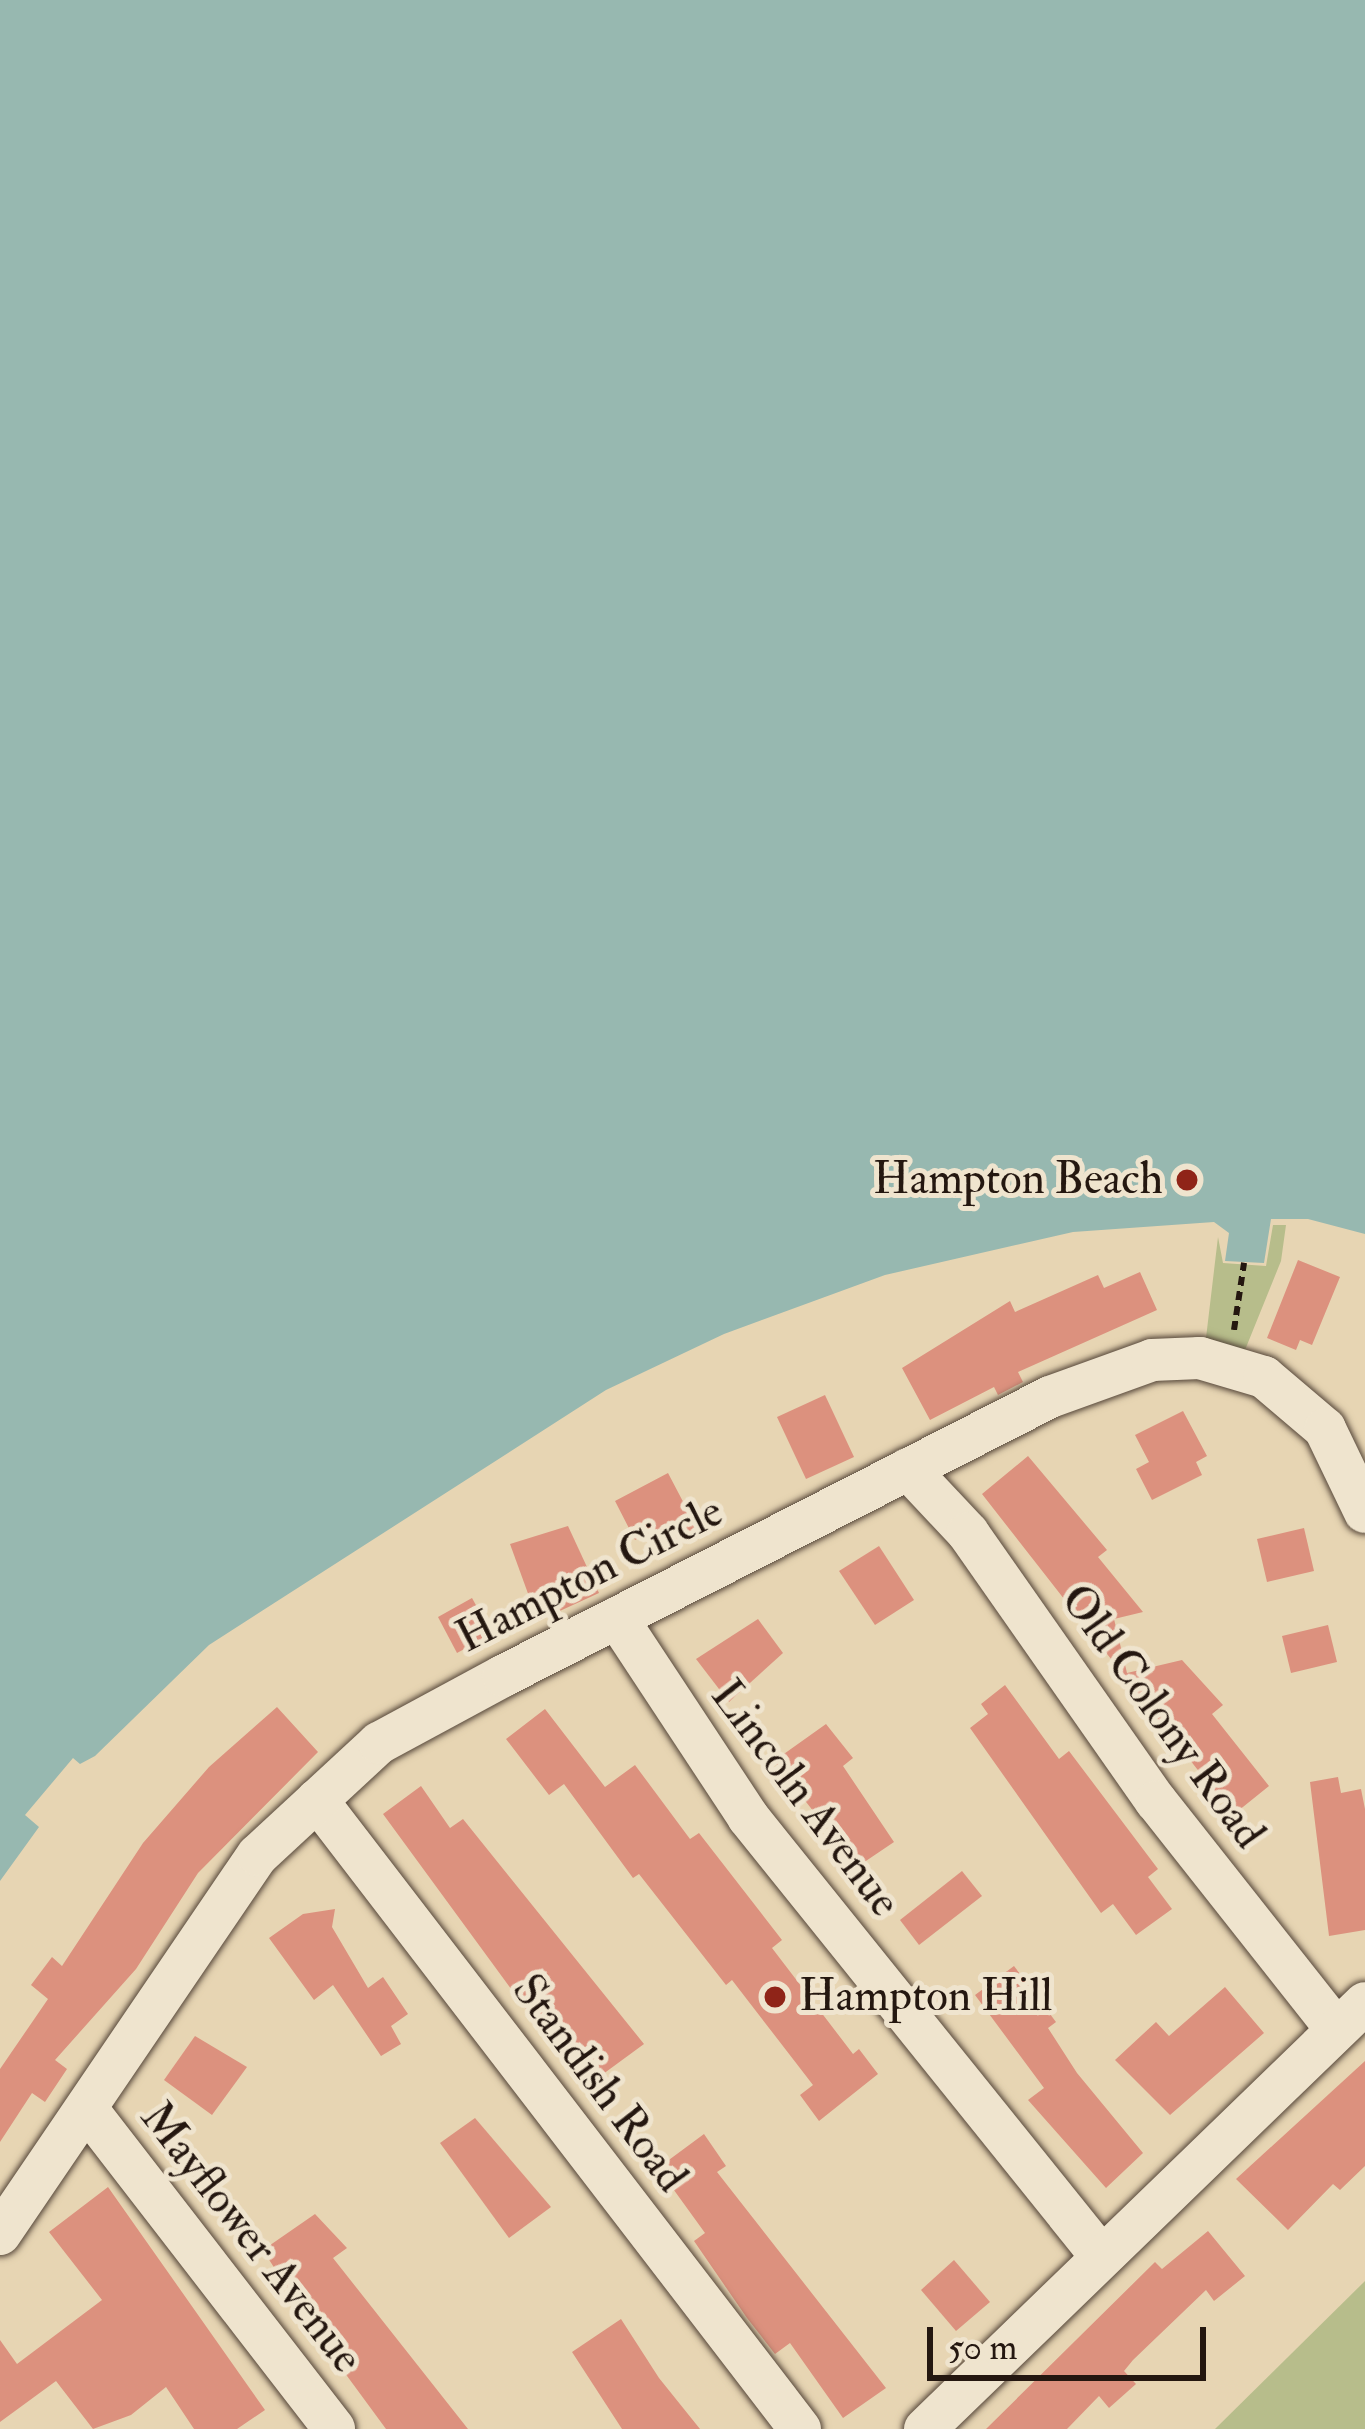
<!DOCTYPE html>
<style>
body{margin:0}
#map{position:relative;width:1365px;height:2429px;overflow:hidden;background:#e7d5b3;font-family:"IM FELL Double Pica",serif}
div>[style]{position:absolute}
.green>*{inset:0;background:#b7bd8b}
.water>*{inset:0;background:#97b8b0}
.building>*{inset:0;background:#dc917e}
.path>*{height:6px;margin-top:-3px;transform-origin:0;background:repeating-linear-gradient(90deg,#241710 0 9px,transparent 0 15px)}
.roads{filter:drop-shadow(0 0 3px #554639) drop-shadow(0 0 3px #554639)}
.street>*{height:42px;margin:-21px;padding:0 21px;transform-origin:21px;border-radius:21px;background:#efe4ce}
.dots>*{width:33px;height:33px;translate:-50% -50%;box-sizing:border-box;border:6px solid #efe4ce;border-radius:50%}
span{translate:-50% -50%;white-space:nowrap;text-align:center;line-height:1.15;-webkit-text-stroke:10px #efe4ce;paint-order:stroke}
.poi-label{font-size:45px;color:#241710}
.right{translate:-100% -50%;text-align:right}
.left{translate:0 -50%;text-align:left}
.street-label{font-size:45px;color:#241710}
.scale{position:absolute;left:927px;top:2327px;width:279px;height:54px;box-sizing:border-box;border:6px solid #241710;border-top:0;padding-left:15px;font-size:36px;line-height:42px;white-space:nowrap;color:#241710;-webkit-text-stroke:9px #efe4ce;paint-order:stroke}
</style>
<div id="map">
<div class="green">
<i style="clip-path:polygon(1273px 1225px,1286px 1225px,1281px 1261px,1245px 1350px,1206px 1338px,1218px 1237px,1223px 1263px,1266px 1266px)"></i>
<i style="clip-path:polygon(1365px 2281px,1365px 2429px,1215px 2429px)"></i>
</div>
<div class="water">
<i style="clip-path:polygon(0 0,1365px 0,1365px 1234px,1308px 1219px,1271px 1219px,1264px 1263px,1225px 1261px,1229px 1233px,1214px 1222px,1073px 1232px,885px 1275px,724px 1334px,606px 1390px,209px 1645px,95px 1756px,80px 1764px,73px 1758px,25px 1815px,39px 1827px,0 1881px)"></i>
</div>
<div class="building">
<i style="clip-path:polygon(1298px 1260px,1340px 1277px,1312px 1345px,1300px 1340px,1296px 1350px,1267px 1338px)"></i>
<i style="clip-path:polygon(1140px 1272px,1157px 1310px,1018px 1372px,1023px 1382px,998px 1395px,994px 1387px,930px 1420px,902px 1368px,1010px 1301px,1015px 1312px,1098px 1275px,1104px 1288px)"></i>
<i style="clip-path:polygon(825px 1395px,854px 1457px,806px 1479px,777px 1417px)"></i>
<i style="clip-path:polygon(1183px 1411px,1207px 1456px,1196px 1462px,1202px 1475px,1152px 1500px,1136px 1469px,1149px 1462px,1135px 1435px)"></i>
<i style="clip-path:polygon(1028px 1456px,1107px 1550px,1098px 1557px,1143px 1612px,1114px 1619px,1127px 1673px,1182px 1660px,1223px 1705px,1212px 1714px,1269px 1786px,1233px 1815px,982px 1494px)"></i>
<i style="clip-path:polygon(668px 1473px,700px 1534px,660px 1555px,649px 1533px,635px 1540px,615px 1501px)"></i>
<i style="clip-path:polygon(568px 1526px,599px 1593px,538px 1621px,510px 1544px)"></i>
<i style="clip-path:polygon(1304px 1528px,1314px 1571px,1267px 1582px,1257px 1539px)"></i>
<i style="clip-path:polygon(879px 1546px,914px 1600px,875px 1625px,839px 1571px)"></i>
<i style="clip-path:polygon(472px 1598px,492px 1634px,457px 1653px,438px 1617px)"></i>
<i style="clip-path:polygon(758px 1619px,783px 1653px,729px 1702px,696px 1659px)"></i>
<i style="clip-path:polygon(1328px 1625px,1337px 1662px,1291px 1673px,1282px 1636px)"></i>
<i style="clip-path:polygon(1005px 1685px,1059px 1759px,1069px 1751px,1158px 1869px,1148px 1877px,1172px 1909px,1136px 1935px,1113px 1904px,1101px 1913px,970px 1728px,988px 1714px,981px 1704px)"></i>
<i style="clip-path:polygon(277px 1707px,318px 1752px,198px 1873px,136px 1969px,55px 2060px,67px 2069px,45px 2102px,32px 2093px,0 2142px,0 2069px,48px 1999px,31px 1985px,52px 1957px,62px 1966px,143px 1843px,209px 1767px)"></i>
<i style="clip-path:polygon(545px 1709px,605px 1787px,635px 1765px,690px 1839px,699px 1833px,782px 1940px,772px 1948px,853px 2054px,859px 2049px,878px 2074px,819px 2121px,800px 2095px,813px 2085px,732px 1980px,726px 1985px,639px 1874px,633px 1878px,564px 1784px,549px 1795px,506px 1739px)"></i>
<i style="clip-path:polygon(826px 1724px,853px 1758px,843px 1766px,894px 1842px,857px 1867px,774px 1761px)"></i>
<i style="clip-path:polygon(1338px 1777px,1341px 1793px,1361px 1789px,1365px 1809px,1365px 1930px,1329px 1936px,1310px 1782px)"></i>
<i style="clip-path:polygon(421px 1786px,450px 1828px,463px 1819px,644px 2044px,599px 2077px,552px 2012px,536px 2023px,383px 1814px)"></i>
<i style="clip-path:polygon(962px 1871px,982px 1896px,919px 1945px,900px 1920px)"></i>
<i style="clip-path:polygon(335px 1909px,332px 1927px,368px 1988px,383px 1977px,408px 2014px,391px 2026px,401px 2044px,381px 2056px,333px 1985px,314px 2000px,269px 1938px,303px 1914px)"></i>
<i style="clip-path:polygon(1014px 1966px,1056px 2022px,1048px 2028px,1077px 2073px,1143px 2153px,1106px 2188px,1028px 2100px,1044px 2088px,975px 1995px)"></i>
<i style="clip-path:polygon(1225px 1987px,1264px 2033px,1170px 2115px,1115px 2060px,1156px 2022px,1169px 2036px)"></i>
<i style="clip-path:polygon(195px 2036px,247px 2067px,212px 2115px,164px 2080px)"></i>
<i style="clip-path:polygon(1365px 2061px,1365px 2166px,1340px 2190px,1333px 2184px,1288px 2230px,1236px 2179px)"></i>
<i style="clip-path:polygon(475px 2118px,551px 2207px,509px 2238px,440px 2143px)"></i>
<i style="clip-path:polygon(704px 2134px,726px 2166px,717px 2172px,886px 2388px,843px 2418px,790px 2343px,775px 2354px,747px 2318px,694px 2241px,705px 2233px,658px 2168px)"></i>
<i style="clip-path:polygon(108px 2187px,265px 2410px,237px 2429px,194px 2429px,166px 2387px,131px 2415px,93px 2429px,56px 2381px,0 2422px,0 2340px,17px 2364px,102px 2300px,49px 2232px)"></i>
<i style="clip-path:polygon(315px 2214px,347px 2248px,333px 2258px,468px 2429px,386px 2429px,314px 2331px,263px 2250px)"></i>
<i style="clip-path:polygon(1208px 2231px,1245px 2276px,1214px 2301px,1206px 2290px,1133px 2360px,1124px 2371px,1136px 2384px,1109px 2408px,1099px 2396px,1067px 2429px,986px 2429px,1155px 2262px,1162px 2269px)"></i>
<i style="clip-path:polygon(954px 2260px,990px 2302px,956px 2331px,921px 2290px)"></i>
<i style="clip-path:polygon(621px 2319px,659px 2378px,700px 2429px,622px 2429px,572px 2352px)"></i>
</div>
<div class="path">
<i style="left:1234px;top:1330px;width:68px;rotate:-81.5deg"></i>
</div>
<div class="roads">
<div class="street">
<i style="left:908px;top:1469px;width:88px;rotate:46.8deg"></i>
<i style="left:968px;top:1533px;width:327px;rotate:55deg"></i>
<i style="left:1156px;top:1801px;width:287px;rotate:51.7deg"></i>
<i style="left:617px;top:1618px;width:238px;rotate:56.6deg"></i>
<i style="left:748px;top:1817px;width:563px;rotate:51.2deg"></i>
<i style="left:317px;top:1800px;width:793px;rotate:52.48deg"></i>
<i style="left:87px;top:2109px;width:404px;rotate:52.3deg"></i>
<i style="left:0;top:2234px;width:458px;rotate:-55.8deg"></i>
<i style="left:258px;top:1855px;width:165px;rotate:-42.8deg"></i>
<i style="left:379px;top:1743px;width:141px;rotate:-28.4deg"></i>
<i style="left:503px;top:1676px;width:614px;rotate:-27.02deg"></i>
<i style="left:1050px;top:1397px;width:109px;rotate:-19.9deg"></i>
<i style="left:1152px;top:1360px;width:48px;rotate:-2.4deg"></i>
<i style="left:1200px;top:1358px;width:67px;rotate:16.5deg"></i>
<i style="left:1264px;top:1377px;width:80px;rotate:40.4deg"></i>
<i style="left:1325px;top:1429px;width:92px;rotate:64.3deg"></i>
<i style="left:925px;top:2429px;width:612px;rotate:-44.07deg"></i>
</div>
</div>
<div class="dots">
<i style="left:1187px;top:1180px;background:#8f2418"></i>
<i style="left:775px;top:1997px;background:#8f2418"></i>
</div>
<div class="poi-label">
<span class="right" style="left:1163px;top:1180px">Hampton Beach</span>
<span class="left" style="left:799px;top:1997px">Hampton Hill</span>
</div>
<div class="street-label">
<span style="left:590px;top:1575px;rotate:-27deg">Hampton Circle</span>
<span style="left:1162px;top:1717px;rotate:54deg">Old Colony Road</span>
<span style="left:805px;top:1799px;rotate:53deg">Lincoln Avenue</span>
<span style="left:599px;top:2084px;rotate:53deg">Standish Road</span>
<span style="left:251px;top:2238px;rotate:52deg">Mayflower Avenue</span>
</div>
<div class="scale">50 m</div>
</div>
